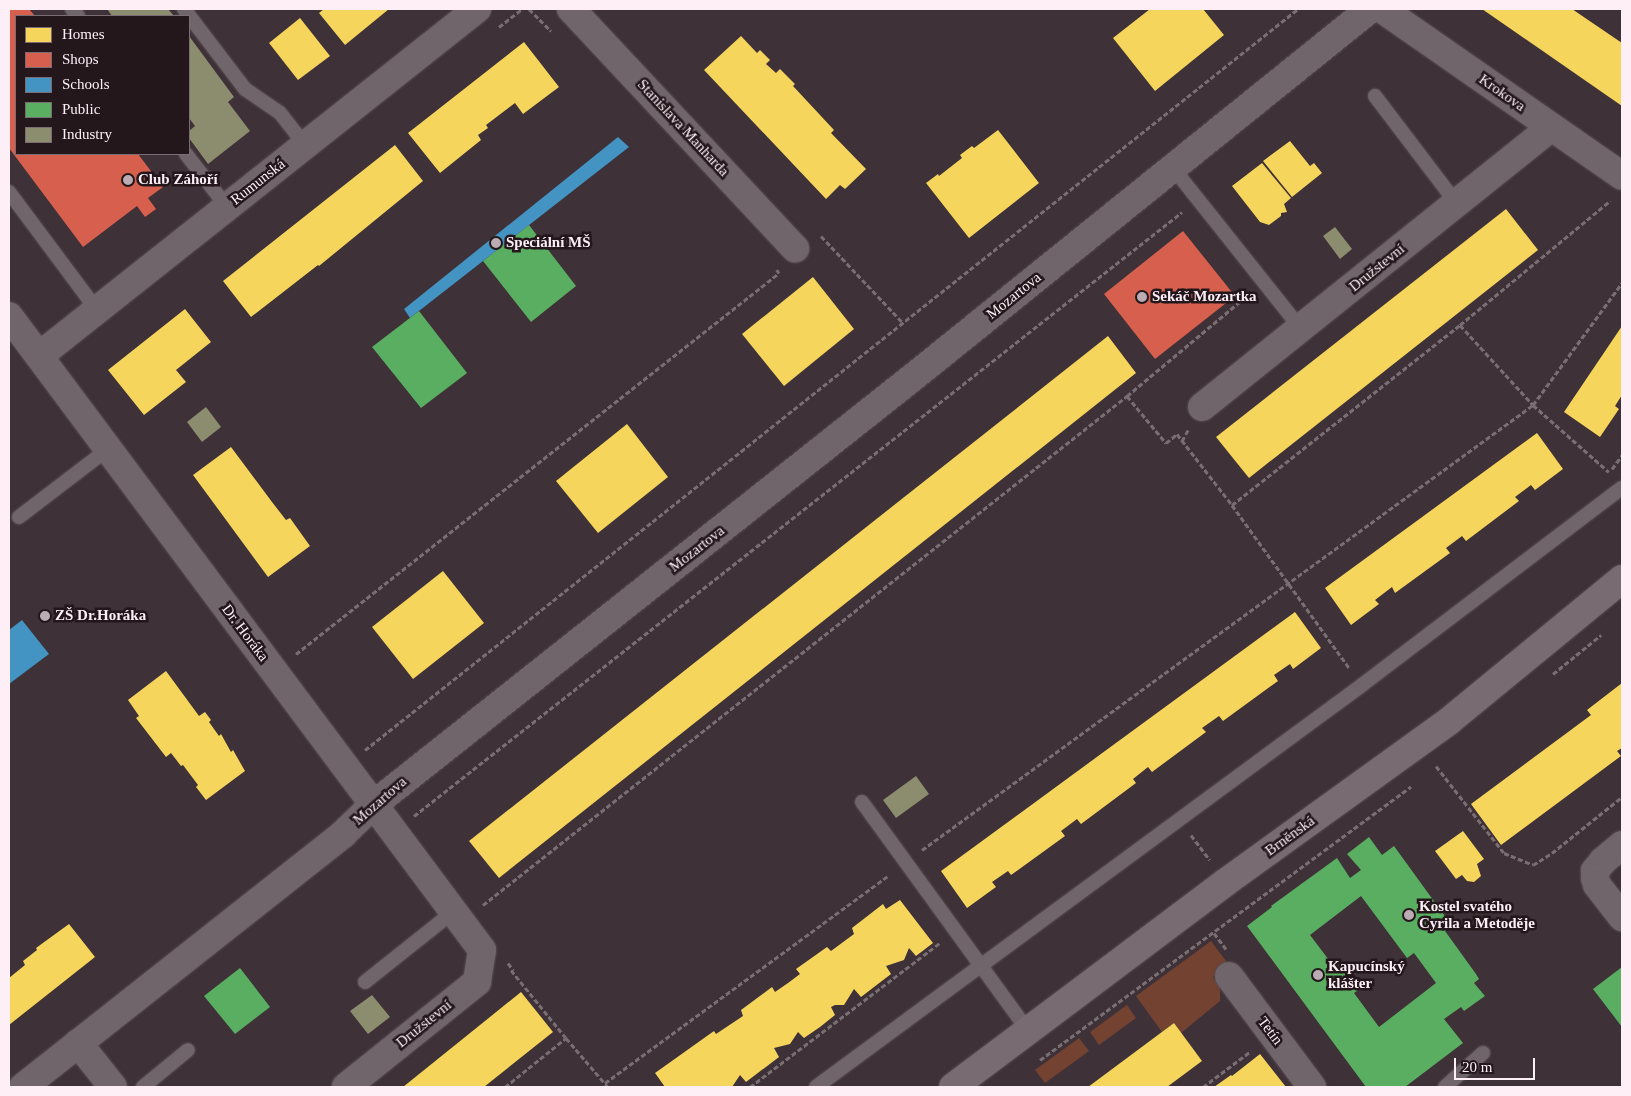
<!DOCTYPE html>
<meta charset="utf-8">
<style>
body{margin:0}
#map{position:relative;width:1631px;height:1096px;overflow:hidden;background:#3e3137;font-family:"Times New Roman",serif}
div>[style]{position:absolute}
.green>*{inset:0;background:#734230}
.homes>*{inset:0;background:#f6d55c}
.shops>*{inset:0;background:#d6604d}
.schools>*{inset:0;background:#4393c3}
.public>*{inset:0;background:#5aae61}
.industry>*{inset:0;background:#8c8c6e}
.path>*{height:3px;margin-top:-1.5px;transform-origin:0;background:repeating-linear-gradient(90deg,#796f73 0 5px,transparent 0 7.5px)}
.roads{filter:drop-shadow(0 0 1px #584d52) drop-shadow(0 0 1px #584d52)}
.lane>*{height:14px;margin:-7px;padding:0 7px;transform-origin:7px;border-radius:7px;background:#70656a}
.street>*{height:28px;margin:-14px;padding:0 14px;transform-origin:14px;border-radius:14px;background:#70656a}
.secondary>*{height:28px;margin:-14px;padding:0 14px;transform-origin:14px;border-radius:14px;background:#786b72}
.dots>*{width:14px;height:14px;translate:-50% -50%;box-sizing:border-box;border:2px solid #23171c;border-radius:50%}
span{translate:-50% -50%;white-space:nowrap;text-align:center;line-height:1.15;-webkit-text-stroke:5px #23171c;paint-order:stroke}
.street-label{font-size:15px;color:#fdeff5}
.poi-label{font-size:15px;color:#fdeff5;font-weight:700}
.left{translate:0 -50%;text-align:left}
.frame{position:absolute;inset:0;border:10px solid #fdeff5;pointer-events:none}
.legend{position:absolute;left:15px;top:15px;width:175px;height:140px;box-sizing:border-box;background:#23171c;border:1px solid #7a6d73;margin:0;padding:6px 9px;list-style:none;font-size:15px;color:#fdeff5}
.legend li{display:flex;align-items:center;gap:10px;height:25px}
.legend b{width:25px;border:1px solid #7a6d73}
.scale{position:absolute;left:1454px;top:1058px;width:81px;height:22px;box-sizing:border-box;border:2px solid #fdeff5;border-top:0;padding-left:6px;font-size:15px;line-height:18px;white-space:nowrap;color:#fdeff5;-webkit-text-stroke:4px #23171c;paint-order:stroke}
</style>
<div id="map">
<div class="green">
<i style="clip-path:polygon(1211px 941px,1229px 965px,1213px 977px,1220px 986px,1220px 1001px,1181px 1033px,1174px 1023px,1162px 1032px,1136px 996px)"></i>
<i style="clip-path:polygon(1127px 1005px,1136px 1018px,1099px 1045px,1090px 1032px)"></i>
<i style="clip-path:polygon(1079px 1038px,1089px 1051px,1045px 1083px,1035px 1070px)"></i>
</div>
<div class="homes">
<i style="clip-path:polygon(324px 9px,389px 9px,345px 45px,319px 13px)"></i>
<i style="clip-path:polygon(1150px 9px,1203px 9px,1224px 35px,1155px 91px,1113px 38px)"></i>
<i style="clip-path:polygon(1482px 9px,1572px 9px,1622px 43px,1622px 106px)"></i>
<i style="clip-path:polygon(300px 18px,330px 56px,298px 80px,269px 43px)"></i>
<i style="clip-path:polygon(741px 36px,757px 53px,760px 50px,770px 60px,766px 64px,776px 73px,780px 69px,795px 84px,793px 86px,834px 130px,831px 133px,866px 169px,845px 189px,840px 185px,826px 199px,704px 70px)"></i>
<i style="clip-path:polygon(524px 42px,559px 87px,523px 114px,515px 103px,486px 125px,488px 128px,478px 135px,481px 140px,440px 173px,408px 133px)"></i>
<i style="clip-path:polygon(998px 130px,1039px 183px,969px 238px,926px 183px,938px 174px,939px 176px,962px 158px,960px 155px,972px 146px,974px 148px)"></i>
<i style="clip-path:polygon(1290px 141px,1310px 166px,1314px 163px,1322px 173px,1292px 197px,1263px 161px)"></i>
<i style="clip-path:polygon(395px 145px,423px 181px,319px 266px,318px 265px,251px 317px,223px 281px)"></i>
<i style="clip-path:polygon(1262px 163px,1291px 198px,1284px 204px,1287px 212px,1281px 213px,1281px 216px,1269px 225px,1260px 222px,1232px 186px)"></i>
<i style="clip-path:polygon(1506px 209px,1538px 250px,1249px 478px,1216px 437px)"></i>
<i style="clip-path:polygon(813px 277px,854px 329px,784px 386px,742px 334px)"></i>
<i style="clip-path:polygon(185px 309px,211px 342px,176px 370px,186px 382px,144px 415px,108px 370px)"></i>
<i style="clip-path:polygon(1622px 326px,1622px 395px,1615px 406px,1619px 409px,1600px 437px,1564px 412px)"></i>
<i style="clip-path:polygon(1108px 336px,1136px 373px,499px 878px,469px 841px)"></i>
<i style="clip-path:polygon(627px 424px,668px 477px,598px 533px,556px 481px)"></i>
<i style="clip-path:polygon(1537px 433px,1563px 469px,1535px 490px,1531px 485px,1515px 497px,1519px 501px,1466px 541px,1462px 536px,1446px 548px,1450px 553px,1395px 593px,1392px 587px,1375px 600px,1379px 604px,1351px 625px,1325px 588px)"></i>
<i style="clip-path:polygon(231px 447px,272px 502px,286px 520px,290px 518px,310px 546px,268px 577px,193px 475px)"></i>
<i style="clip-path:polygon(443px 571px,484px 623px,413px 679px,372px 627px)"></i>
<i style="clip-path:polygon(1295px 612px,1321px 648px,1293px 669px,1290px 664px,1274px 675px,1278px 681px,1223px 721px,1219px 716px,1202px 728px,1206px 732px,1152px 772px,1148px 767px,1133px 779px,1136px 783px,1081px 824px,1077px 819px,1061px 831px,1065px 836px,1011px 875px,1008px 871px,992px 882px,996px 887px,967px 908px,941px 871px)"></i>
<i style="clip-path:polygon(166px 671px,199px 716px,205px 712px,211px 720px,209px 722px,219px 736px,221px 734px,231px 752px,233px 750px,245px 771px,206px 800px,196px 787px,198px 785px,183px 765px,181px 766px,171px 753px,166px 757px,136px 718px,139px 716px,128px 700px)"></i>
<i style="clip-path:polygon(1622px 683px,1622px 748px,1617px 751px,1621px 756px,1501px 845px,1471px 804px,1591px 715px,1587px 710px)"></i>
<i style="clip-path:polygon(1463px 831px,1484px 859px,1477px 864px,1481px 876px,1474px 882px,1467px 881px,1462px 875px,1456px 879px,1435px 851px)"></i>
<i style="clip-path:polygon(900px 900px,933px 943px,916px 956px,909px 948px,904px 960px,886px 966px,891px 974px,861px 997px,854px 989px,844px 1005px,835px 1005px,831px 1007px,835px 1015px,820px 1027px,804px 1038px,798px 1032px,790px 1044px,774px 1048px,779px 1057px,746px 1082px,740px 1075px,732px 1087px,665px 1087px,655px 1073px,714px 1031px,716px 1034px,743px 1016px,741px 1010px,772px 987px,775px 992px,788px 983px,800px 974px,796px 969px,827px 947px,831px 951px,854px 934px,852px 928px,883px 904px,886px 909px)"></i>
<i style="clip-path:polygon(69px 924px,95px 957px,9px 1025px,9px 978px,25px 965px,23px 961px,37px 950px,36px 948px)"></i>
<i style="clip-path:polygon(521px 992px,553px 1032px,484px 1087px,403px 1087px)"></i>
<i style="clip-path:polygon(1174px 1023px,1202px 1061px,1167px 1087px,1088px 1087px)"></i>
<i style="clip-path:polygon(1260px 1054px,1286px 1087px,1214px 1087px,1231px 1075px,1232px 1076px)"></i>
</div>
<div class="shops">
<i style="clip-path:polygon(9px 9px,29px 9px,35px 16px,16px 16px,16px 154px,138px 154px,163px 187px,148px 198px,156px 209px,145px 217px,137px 206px,83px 247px,9px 148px)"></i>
<i style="clip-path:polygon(1183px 231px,1235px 296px,1155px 359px,1104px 294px)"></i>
</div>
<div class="schools">
<i style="clip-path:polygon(618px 137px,629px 147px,410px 318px,404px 309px)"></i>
<i style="clip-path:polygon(22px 620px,49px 654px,9px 684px,9px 630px)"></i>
</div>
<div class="public">
<i style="clip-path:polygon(529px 225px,576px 286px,531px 322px,483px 261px)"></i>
<i style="clip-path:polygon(419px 311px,467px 373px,421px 408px,372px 347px)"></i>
<i style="clip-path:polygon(evenodd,1369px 837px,1382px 855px,1394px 846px,1452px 926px,1445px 931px,1476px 974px,1479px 979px,1474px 983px,1485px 996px,1464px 1011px,1461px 1007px,1444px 1019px,1463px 1043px,1405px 1087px,1366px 1087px,1247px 926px,1272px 907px,1271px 906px,1337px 858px,1350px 878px,1361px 870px,1347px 854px,1369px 837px,1361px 896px,1407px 958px,1414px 953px,1436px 983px,1379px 1027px,1354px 993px,1361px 988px,1342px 962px,1335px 968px,1310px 935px,1361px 896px)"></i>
<i style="clip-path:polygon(1622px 967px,1622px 1027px,1593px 989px)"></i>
<i style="clip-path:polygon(240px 968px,270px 1007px,235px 1034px,204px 996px)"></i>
</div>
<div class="industry">
<i style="clip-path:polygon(107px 9px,168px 9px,174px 16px,112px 16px)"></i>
<i style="clip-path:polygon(189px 36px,234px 97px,228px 102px,250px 131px,208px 164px,189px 138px,189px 131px,195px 126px,189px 118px)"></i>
<i style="clip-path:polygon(1335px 227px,1352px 249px,1340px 259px,1323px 236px)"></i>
<i style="clip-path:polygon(206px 407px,221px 427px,202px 442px,187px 422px)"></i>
<i style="clip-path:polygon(916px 776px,929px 794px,896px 818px,883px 800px)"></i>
<i style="clip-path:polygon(372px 995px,390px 1017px,368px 1034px,350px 1011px)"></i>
</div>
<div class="path">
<i style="left:529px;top:9px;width:31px;rotate:45deg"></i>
<i style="left:499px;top:27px;width:29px;rotate:-38deg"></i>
<i style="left:821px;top:236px;width:120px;rotate:46.7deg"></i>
<i style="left:1460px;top:325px;width:108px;rotate:47.6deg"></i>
<i style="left:1533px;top:405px;width:101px;rotate:41.4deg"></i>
<i style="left:1127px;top:396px;width:159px;rotate:-39.9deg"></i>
<i style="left:1182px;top:441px;width:13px;rotate:-61deg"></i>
<i style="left:1612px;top:469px;width:17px;rotate:-54deg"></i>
<i style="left:1232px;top:505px;width:290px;rotate:-38.3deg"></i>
<i style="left:1460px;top:325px;width:195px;rotate:-39.6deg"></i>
<i style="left:296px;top:654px;width:615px;rotate:-38.27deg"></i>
<i style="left:779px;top:273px;width:4px;rotate:-124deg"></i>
<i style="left:1553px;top:674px;width:62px;rotate:-39.1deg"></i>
<i style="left:365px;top:750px;width:1191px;rotate:-38.46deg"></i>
<i style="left:1436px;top:766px;width:110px;rotate:52deg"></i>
<i style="left:1504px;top:853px;width:31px;rotate:22deg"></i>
<i style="left:1533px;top:865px;width:22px;rotate:-32deg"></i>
<i style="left:1552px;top:853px;width:90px;rotate:-38.7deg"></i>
<i style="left:414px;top:816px;width:977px;rotate:-38.18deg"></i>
<i style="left:1191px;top:835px;width:31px;rotate:53deg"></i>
<i style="left:922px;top:850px;width:756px;rotate:-36.07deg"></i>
<i style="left:1533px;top:405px;width:151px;rotate:-53.9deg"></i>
<i style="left:483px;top:905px;width:821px;rotate:-38.32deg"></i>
<i style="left:1127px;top:396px;width:61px;rotate:50.3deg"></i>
<i style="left:1166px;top:443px;width:14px;rotate:-39deg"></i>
<i style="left:1177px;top:434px;width:90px;rotate:52.2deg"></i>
<i style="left:1232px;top:505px;width:201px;rotate:54.3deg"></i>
<i style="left:1214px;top:933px;width:21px;rotate:53deg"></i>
<i style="left:508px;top:963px;width:9px;rotate:54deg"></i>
<i style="left:566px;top:1038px;width:65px;rotate:49.4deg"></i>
<i style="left:1040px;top:1060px;width:461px;rotate:-36.4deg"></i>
<i style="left:605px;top:1083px;width:352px;rotate:-36.2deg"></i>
<i style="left:505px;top:1087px;width:78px;rotate:-38.8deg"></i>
<i style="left:566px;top:1038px;width:87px;rotate:-129deg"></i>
<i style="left:750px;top:1087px;width:238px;rotate:-37.2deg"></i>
<i style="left:1203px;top:1087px;width:60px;rotate:-36.9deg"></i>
</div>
<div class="roads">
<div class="lane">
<i style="left:72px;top:9px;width:9px;rotate:49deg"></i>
<i style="left:184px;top:9px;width:101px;rotate:52.7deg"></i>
<i style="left:245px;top:89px;width:42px;rotate:34.4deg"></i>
<i style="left:280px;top:113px;width:41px;rotate:52deg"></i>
<i style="left:1375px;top:96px;width:136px;rotate:52.8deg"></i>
<i style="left:186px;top:154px;width:67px;rotate:52.3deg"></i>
<i style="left:1173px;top:168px;width:206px;rotate:51.5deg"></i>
<i style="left:9px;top:192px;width:147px;rotate:53.3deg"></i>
<i style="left:19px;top:517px;width:112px;rotate:-37.4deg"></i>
<i style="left:862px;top:802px;width:284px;rotate:54deg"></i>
<i style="left:365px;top:982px;width:112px;rotate:-38.5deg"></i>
<i style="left:143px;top:1087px;width:58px;rotate:-39.4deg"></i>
<i style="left:816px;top:1087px;width:678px;rotate:-36.36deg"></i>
<i style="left:1362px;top:685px;width:326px;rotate:-37.2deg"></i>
<i style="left:1445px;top:1087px;width:51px;rotate:-41.8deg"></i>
</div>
<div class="street">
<i style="left:571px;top:9px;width:328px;rotate:46.9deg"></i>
<i style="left:1382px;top:9px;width:292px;rotate:34.8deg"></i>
<i style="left:9px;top:316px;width:791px;rotate:53.27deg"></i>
<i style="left:482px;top:950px;width:32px;rotate:99deg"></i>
<i style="left:477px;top:982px;width:168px;rotate:141.3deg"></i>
<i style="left:39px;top:356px;width:559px;rotate:-38.39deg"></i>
<i style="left:1202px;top:407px;width:447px;rotate:-38.7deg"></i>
<i style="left:1622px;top:845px;width:25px;rotate:140deg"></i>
<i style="left:1603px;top:861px;width:13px;rotate:129deg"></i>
<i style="left:1595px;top:871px;width:7px;rotate:90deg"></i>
<i style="left:1595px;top:878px;width:7px;rotate:74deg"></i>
<i style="left:1597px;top:885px;width:41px;rotate:52deg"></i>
<i style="left:1229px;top:976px;width:139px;rotate:53.2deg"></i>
<i style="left:78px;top:1043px;width:56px;rotate:51.5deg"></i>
<i style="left:23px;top:1087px;width:408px;rotate:-38.3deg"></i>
<i style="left:343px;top:834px;width:42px;rotate:-44deg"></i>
<i style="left:373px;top:805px;width:688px;rotate:-38.39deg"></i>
<i style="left:912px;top:378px;width:588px;rotate:-38.86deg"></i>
</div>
<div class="secondary">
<i style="left:953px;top:1087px;width:341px;rotate:-36.9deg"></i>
<i style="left:1226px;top:882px;width:275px;rotate:-35.8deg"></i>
<i style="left:1449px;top:721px;width:224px;rotate:-39.4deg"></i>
</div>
</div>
<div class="dots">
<i style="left:128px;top:180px;background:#baacb2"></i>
<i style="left:496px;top:243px;background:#baacb2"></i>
<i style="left:1142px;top:297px;background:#baacb2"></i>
<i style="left:45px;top:616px;background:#baacb2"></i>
<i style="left:1409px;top:915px;background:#baacb2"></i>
<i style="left:1318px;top:975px;background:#baacb2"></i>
</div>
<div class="street-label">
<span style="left:1502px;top:93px;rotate:35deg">Krokova</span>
<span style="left:683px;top:128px;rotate:47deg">Stanislava Manharda</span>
<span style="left:258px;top:182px;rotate:-38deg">Rumunská</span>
<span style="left:1377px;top:268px;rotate:-39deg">Družstevní</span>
<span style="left:1014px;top:296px;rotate:-39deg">Mozartova</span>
<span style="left:697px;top:549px;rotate:-38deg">Mozartova</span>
<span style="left:245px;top:633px;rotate:53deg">Dr. Horáka</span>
<span style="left:380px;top:801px;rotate:-41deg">Mozartova</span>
<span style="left:1290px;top:836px;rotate:-36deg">Brněnská</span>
<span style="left:424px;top:1024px;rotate:-39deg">Družstevní</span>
<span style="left:1270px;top:1031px;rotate:53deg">Tetín</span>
</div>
<div class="poi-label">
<span class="left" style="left:138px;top:180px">Club Záhoří</span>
<span class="left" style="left:506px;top:243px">Speciální MŠ</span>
<span class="left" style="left:1152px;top:297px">Sekáč Mozartka</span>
<span class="left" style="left:55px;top:616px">ZŠ Dr.Horáka</span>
<span class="left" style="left:1419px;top:915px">Kostel svatého<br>Cyrila a Metoděje</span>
<span class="left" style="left:1328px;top:975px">Kapucínský<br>klášter</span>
</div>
<div class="frame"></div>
<ul class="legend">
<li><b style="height:14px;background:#f6d55c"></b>Homes</li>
<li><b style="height:14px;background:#d6604d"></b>Shops</li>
<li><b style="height:14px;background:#4393c3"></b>Schools</li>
<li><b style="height:14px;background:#5aae61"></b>Public</li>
<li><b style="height:14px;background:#8c8c6e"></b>Industry</li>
</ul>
<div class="scale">20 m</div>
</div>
